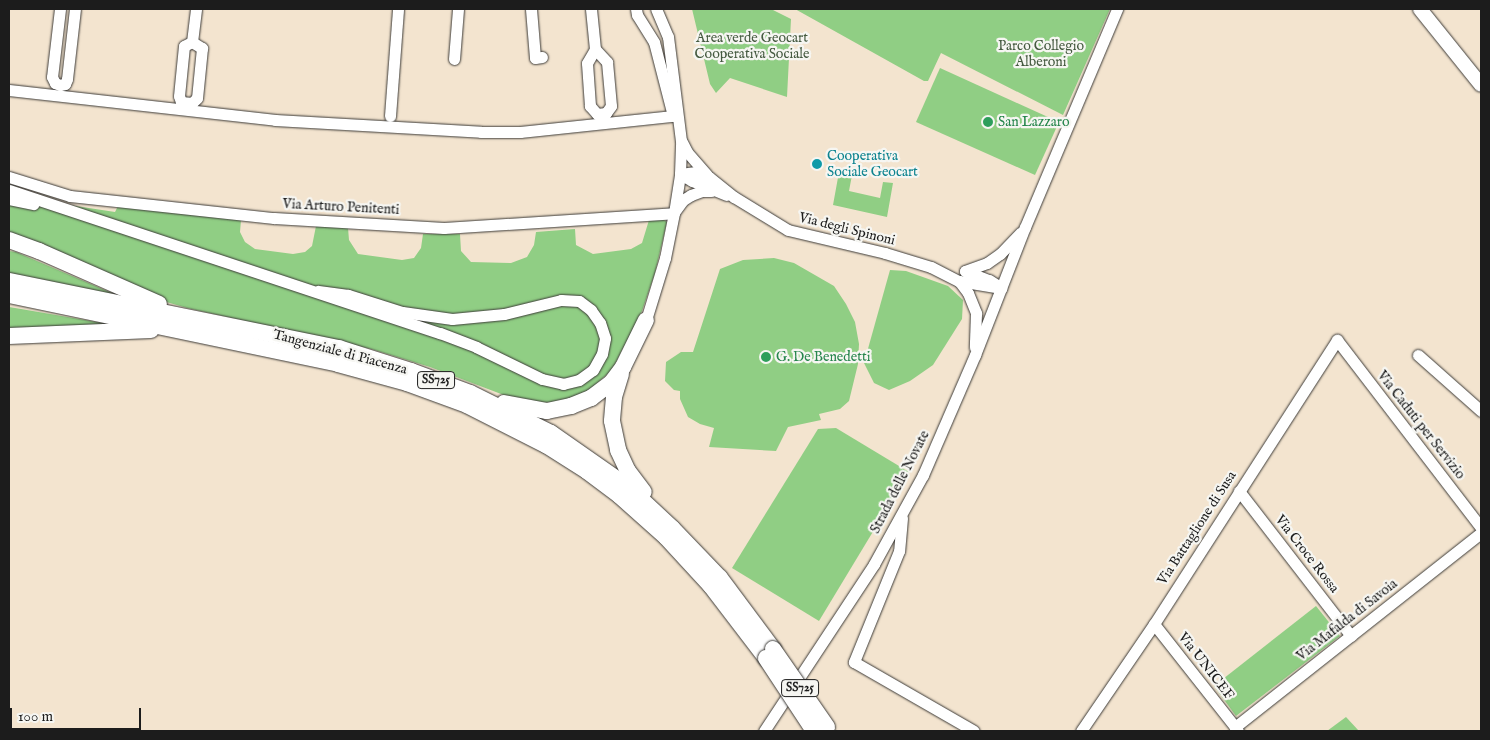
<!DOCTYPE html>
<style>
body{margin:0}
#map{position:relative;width:1490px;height:740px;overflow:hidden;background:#f3e4cf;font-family:"IM FELL English",serif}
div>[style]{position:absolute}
.green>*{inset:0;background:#90ce84}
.roads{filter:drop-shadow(0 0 1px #3c3a37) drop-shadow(0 0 1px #3c3a37)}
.minor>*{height:11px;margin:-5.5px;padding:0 5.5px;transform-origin:5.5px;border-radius:5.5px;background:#fff}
.major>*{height:14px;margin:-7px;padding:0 7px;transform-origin:7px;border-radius:7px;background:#fff}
.highway>*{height:16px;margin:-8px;padding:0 8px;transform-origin:8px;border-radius:8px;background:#fff}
.bridges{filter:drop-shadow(0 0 1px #3c3a37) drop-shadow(0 0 1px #3c3a37)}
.highway-bridge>*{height:16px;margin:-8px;padding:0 8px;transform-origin:8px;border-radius:8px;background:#fff}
.dots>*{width:14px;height:14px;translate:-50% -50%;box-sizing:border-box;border:2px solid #f6f6f2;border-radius:50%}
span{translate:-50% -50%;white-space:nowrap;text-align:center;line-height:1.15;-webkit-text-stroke:4.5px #f6f6f2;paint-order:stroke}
.shield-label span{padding:1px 4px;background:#f6f6f2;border:1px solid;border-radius:4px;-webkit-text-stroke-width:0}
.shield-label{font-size:12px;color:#1c1c1c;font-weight:700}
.park-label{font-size:14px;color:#455a40}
.leisure-label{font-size:14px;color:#27864d}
.left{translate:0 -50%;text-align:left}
.culture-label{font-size:14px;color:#0d838f}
.street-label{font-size:14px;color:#1c1c1c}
.frame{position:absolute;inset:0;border:10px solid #1c1c1c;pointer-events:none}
.scale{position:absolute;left:10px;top:708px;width:131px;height:22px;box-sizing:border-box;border:2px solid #1c1c1c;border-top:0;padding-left:6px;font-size:15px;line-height:18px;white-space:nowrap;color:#1c1c1c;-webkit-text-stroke:4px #f6f6f2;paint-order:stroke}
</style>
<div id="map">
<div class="green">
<i style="clip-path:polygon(692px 9px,771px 9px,791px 19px,787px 97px,730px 78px,716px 93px,710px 84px)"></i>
<i style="clip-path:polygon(795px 9px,1110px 9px,1063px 115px,941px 53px,928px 81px,924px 81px)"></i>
<i style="clip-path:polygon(940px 68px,1059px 122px,1035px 175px,916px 122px)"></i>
<i style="clip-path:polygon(839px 172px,852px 175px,849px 191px,880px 198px,883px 182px,893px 183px,887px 217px,833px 205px)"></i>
<i style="clip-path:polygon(9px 189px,43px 201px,115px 212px,118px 206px,241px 220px,240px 232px,245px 242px,255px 249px,293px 254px,305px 252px,312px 246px,316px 226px,348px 228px,349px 240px,358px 254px,402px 260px,414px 258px,421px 248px,423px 234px,460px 234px,461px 251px,471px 262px,511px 263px,527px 257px,534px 245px,536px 232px,575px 229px,576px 245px,593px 254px,631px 249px,642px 243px,649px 220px,664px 220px,667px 222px,655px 273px,642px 311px,612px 370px,587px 392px,566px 401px,539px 403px,509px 397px,430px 367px,371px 349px,187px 308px,132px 292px,88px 264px,9px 240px)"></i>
<i style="clip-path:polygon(9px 251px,16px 252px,133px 302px,9px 277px)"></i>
<i style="clip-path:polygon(774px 258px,794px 263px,834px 286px,846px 304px,855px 322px,859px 344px,858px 364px,849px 401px,840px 409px,819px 414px,821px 420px,788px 427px,776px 451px,709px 447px,714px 428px,700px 424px,688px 417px,680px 399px,680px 391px,674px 390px,665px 381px,666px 362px,681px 352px,693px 352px,720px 269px,743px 260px)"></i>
<i style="clip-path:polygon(890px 270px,906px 271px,948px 286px,963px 300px,962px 319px,933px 365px,910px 381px,889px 390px,874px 383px,864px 363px)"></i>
<i style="clip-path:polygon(9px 307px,21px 309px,126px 327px,9px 331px)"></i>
<i style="clip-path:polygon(836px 428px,909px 472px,819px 621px,732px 568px,818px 429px)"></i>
<i style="clip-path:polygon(1316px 606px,1340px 636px,1236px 716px,1214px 686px)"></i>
<i style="clip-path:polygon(1346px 717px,1359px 731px,1327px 731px)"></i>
</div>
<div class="roads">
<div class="minor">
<i style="left:60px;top:9px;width:68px;rotate:96.7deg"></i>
<i style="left:52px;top:77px;width:7px;rotate:63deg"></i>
<i style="left:55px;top:83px;width:5px;rotate:22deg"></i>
<i style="left:60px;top:85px;width:5px;rotate:-11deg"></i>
<i style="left:65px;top:84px;width:5px;rotate:-68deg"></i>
<i style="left:67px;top:79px;width:70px;rotate:-83.5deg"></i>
<i style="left:531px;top:9px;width:49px;rotate:85.3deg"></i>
<i style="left:535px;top:58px;width:7px;rotate:-8deg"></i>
<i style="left:591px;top:9px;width:40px;rotate:84.3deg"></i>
<i style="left:595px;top:49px;width:18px;rotate:47deg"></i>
<i style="left:607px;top:62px;width:44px;rotate:84.8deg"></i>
<i style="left:611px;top:106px;width:9px;rotate:126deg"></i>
<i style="left:606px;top:113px;width:9px;rotate:174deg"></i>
<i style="left:597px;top:114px;width:11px;rotate:-131deg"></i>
<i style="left:590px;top:106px;width:43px;rotate:-94deg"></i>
<i style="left:587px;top:63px;width:16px;rotate:-60deg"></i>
<i style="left:192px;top:42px;width:12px;rotate:31deg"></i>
<i style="left:202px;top:48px;width:50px;rotate:95.7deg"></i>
<i style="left:197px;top:98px;width:7px;rotate:135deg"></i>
<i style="left:192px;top:103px;width:11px;rotate:-175deg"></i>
<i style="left:181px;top:102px;width:6px;rotate:-108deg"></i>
<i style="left:179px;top:96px;width:50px;rotate:-84.3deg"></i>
<i style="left:184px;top:46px;width:9px;rotate:-27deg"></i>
<i style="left:192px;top:42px;width:33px;rotate:-83deg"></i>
<i style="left:454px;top:59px;width:50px;rotate:-85.4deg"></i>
<i style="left:9px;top:90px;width:268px;rotate:6.4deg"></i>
<i style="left:275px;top:120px;width:206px;rotate:3.3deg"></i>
<i style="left:481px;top:132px;width:39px"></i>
<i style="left:520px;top:132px;width:154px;rotate:-6deg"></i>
<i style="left:673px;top:116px;width:76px;rotate:-104.4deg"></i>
<i style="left:654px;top:42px;width:32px;rotate:-122deg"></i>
<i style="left:637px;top:15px;width:6px;rotate:-99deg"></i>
<i style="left:390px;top:116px;width:107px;rotate:-85.7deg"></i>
<i style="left:682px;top:142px;width:11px;rotate:63deg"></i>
<i style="left:687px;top:152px;width:30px;rotate:49deg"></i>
<i style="left:680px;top:174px;width:16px;rotate:-7deg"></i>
<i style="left:696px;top:172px;width:14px;rotate:21deg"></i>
<i style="left:709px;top:177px;width:32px;rotate:39deg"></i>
<i style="left:734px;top:197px;width:63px;rotate:31.4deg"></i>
<i style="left:788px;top:230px;width:100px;rotate:13.3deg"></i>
<i style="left:885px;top:253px;width:48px;rotate:16.9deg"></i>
<i style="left:931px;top:267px;width:31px;rotate:27deg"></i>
<i style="left:959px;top:281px;width:43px;rotate:9.5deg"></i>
<i style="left:680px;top:174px;width:14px;rotate:30deg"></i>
<i style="left:692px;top:181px;width:37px;rotate:22deg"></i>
<i style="left:9px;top:177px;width:64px;rotate:17.3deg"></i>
<i style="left:70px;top:196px;width:205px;rotate:6.2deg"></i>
<i style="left:274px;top:218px;width:170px;rotate:3.4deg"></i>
<i style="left:444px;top:228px;width:230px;rotate:-3.7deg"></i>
<i style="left:9px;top:190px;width:454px;rotate:18.4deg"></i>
<i style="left:440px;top:333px;width:39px;rotate:21deg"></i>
<i style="left:476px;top:347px;width:73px;rotate:25.9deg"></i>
<i style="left:542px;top:379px;width:22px;rotate:13deg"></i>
<i style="left:563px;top:384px;width:16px;rotate:-14deg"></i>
<i style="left:579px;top:380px;width:17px;rotate:-36deg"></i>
<i style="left:593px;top:370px;width:18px;rotate:-61deg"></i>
<i style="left:602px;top:354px;width:16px;rotate:-79deg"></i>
<i style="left:605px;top:338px;width:16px;rotate:-108deg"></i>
<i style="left:600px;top:323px;width:16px;rotate:-125deg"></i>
<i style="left:591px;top:310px;width:15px;rotate:-143deg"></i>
<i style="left:579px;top:301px;width:18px;rotate:-177deg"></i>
<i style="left:561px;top:300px;width:59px;rotate:166.2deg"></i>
<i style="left:504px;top:314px;width:52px;rotate:174.5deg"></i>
<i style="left:452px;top:319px;width:50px;rotate:-172deg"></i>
<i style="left:402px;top:312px;width:57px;rotate:-162.5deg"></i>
<i style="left:348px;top:295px;width:30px;rotate:-172deg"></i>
<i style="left:9px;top:199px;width:25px;rotate:12deg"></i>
<i style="left:675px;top:211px;width:14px;rotate:-54deg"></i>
<i style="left:683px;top:200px;width:9px;rotate:-32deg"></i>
<i style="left:691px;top:195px;width:12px;rotate:-20deg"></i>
<i style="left:702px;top:191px;width:9px"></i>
<i style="left:965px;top:271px;width:23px;rotate:-20deg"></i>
<i style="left:987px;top:263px;width:16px;rotate:-35deg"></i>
<i style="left:1000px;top:254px;width:30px;rotate:-46deg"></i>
<i style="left:965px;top:271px;width:26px;rotate:21deg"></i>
<i style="left:989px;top:280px;width:13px;rotate:32deg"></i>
<i style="left:959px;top:281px;width:15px;rotate:53deg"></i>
<i style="left:968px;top:293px;width:22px;rotate:68deg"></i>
<i style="left:976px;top:313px;width:34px;rotate:92deg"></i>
<i style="left:646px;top:320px;width:65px;rotate:-73deg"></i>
<i style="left:665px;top:258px;width:46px;rotate:-78.7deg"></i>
<i style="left:674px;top:213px;width:39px;rotate:-81deg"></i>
<i style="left:680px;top:174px;width:33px;rotate:-88deg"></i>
<i style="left:681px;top:141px;width:105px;rotate:-97.1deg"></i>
<i style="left:668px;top:37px;width:30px;rotate:-113deg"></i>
<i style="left:1418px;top:355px;width:84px;rotate:41.6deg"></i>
<i style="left:1239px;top:491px;width:183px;rotate:52.3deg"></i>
<i style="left:902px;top:518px;width:33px;rotate:95deg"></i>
<i style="left:899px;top:551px;width:120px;rotate:112.1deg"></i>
<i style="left:854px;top:662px;width:138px;rotate:29.9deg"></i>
<i style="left:1154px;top:624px;width:131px;rotate:51.8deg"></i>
<i style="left:764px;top:731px;width:200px;rotate:-56.6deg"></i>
<i style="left:874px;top:564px;width:102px;rotate:-61.2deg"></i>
<i style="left:923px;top:475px;width:131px;rotate:-66.6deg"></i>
<i style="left:975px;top:355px;width:137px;rotate:-68.7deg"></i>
<i style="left:1025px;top:227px;width:237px;rotate:-67.1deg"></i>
<i style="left:1081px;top:731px;width:130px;rotate:-55.7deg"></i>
<i style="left:1154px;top:624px;width:338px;rotate:-57.2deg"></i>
<i style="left:1337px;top:340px;width:237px;rotate:52.5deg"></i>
<i style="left:1238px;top:731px;width:5px;rotate:-127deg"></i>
<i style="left:1235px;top:727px;width:313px;rotate:-38.3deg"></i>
</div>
<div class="major">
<i style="left:1420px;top:9px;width:97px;rotate:51.2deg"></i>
</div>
<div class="highway">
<i style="left:9px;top:240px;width:32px;rotate:20deg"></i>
<i style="left:39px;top:251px;width:131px;rotate:23.8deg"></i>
<i style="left:9px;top:281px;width:337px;rotate:11.5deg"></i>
<i style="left:339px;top:348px;width:76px;rotate:17.7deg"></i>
<i style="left:411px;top:371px;width:63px;rotate:20.4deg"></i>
<i style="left:470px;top:393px;width:90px;rotate:26.3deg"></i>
<i style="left:551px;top:433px;width:93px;rotate:34.9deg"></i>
<i style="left:627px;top:486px;width:62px;rotate:43deg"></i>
<i style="left:672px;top:528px;width:69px;rotate:46.2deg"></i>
<i style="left:720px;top:578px;width:89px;rotate:53.3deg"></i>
<i style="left:9px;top:295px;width:336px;rotate:11.8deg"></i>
<i style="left:338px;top:364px;width:72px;rotate:15.4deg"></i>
<i style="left:407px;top:383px;width:64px;rotate:20.1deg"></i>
<i style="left:467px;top:405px;width:89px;rotate:26.9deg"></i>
<i style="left:546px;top:445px;width:49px;rotate:32.4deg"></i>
<i style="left:587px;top:471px;width:41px;rotate:37.1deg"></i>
<i style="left:620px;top:496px;width:62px;rotate:41.7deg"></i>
<i style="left:666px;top:537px;width:67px;rotate:47.4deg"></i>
<i style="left:711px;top:586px;width:91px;rotate:52.6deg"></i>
<i style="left:9px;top:336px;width:142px;rotate:-2.4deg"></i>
<i style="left:621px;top:374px;width:24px;rotate:107deg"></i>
<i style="left:614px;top:397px;width:24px;rotate:95deg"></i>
<i style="left:612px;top:421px;width:30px;rotate:78deg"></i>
<i style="left:618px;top:450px;width:23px;rotate:65deg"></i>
<i style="left:628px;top:471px;width:26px;rotate:53deg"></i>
<i style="left:504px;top:403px;width:44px;rotate:10.5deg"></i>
<i style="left:547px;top:411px;width:25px;rotate:-12deg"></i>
<i style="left:571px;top:406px;width:22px;rotate:-22deg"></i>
<i style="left:591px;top:398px;width:25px;rotate:-37deg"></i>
<i style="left:611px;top:383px;width:20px;rotate:-53deg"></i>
<i style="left:623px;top:367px;width:52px;rotate:-63.9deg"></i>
</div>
</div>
<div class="bridges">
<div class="highway-bridge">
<i style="left:773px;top:649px;width:95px;rotate:55.3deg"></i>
<i style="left:766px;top:658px;width:87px;rotate:56.7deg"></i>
</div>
</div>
<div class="dots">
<i style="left:988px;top:122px;background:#2e9e5b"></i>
<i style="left:817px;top:164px;background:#0f9aa8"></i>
<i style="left:766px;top:357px;background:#2e9e5b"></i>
</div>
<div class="shield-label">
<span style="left:436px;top:380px">SS725</span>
<span style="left:800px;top:688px">SS725</span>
</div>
<div class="park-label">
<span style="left:752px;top:46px">Area verde Geocart<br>Cooperativa Sociale</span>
<span style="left:1041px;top:54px">Parco Collegio<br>Alberoni</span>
</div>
<div class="leisure-label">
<span class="left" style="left:998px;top:122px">San Lazzaro</span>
<span class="left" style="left:776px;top:357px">G. De Benedetti</span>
</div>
<div class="culture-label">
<span class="left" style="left:827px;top:164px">Cooperativa<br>Sociale Geocart</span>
</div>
<div class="street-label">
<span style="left:341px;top:207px;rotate:3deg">Via Arturo Penitenti</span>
<span style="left:847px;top:229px;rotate:14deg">Via degli Spinoni</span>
<span style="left:340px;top:352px;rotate:15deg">Tangenziale di Piacenza</span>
<span style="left:1421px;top:425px;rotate:52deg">Via Caduti per Servizio</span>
<span style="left:900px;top:482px;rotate:-63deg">Strada delle Novate</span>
<span style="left:1197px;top:528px;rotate:-57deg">Via Battaglione di Susa</span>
<span style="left:1307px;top:554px;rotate:52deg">Via Croce Rossa</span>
<span style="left:1347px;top:620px;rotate:-38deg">Via Mafalda di Savoia</span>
<span style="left:1206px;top:666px;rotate:52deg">Via UNICEF</span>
</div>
<div class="frame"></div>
<div class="scale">100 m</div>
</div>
